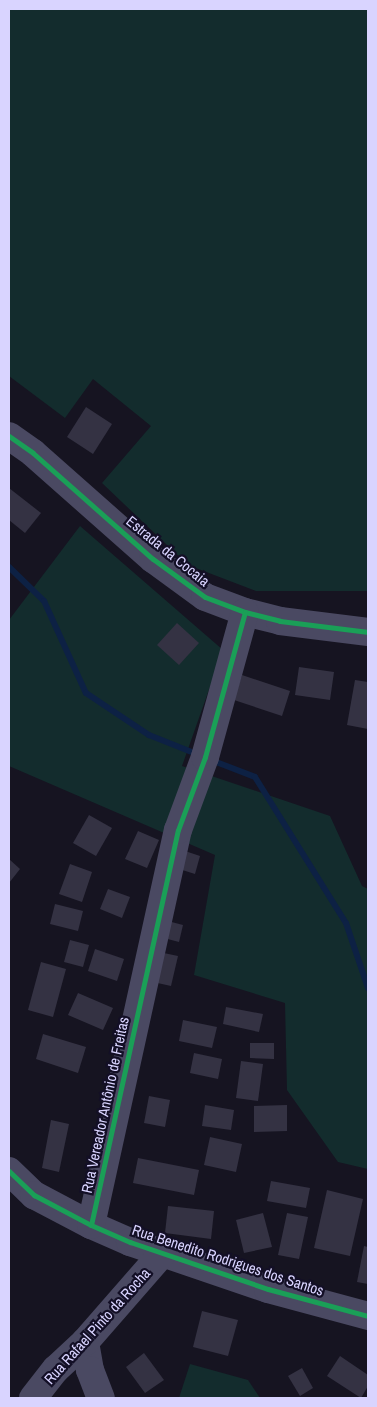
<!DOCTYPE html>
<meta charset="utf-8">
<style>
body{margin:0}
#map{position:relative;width:377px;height:1407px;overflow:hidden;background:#161421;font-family:"Archivo Narrow",sans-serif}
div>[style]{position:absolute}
.green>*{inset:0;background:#132c2d}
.stream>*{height:6px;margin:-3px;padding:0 3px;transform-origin:3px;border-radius:3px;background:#0d2144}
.building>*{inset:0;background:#343243}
.minor>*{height:28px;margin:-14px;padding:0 14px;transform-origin:14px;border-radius:14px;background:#4a4962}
.cycleway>*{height:5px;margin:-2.5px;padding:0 2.5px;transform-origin:2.5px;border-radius:2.5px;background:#1a9f57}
span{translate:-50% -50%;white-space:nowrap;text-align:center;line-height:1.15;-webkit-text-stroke:4.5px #130f26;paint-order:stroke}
.street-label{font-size:15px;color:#d9d4ff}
.frame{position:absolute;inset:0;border:10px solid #d9d4ff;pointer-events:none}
</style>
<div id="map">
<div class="green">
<i style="clip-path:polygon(9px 9px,368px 9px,368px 591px,256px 591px,188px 565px,102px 483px,151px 426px,93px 379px,65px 418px,9px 376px)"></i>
<i style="clip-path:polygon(80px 526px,223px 650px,182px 766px,330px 816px,362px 886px,368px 889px,368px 1169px,338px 1162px,287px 1090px,285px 1003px,194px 975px,215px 855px,9px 766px,9px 620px)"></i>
<i style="clip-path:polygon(190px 1364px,248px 1380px,260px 1398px,179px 1398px)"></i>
</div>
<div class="stream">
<i style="left:9px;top:567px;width:49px;rotate:44.2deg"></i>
<i style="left:44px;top:601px;width:101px;rotate:65.5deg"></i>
<i style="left:86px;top:693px;width:76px;rotate:33.7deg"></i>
<i style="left:149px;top:735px;width:54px;rotate:21.8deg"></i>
<i style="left:211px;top:760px;width:47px;rotate:21.1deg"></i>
<i style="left:255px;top:777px;width:172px;rotate:58.1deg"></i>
<i style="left:346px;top:923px;width:69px;rotate:71.3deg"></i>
</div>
<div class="building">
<i style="clip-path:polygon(86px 407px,112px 424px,93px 454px,67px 437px)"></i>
<i style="clip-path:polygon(9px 488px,41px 513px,25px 533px,9px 520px)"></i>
<i style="clip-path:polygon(177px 623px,199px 643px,179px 665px,157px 645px)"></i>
<i style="clip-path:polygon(299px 667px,334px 672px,330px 700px,295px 695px)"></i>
<i style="clip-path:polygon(242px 675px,290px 691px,282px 716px,234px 700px)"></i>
<i style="clip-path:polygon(355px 680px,368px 682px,368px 729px,347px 725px)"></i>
<i style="clip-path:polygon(89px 815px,112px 828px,96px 856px,73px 843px)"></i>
<i style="clip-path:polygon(138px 831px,159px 840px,147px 868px,125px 859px)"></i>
<i style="clip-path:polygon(182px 850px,200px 856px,195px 874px,176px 868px)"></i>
<i style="clip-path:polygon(9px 859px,20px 869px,9px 883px)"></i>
<i style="clip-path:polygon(70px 864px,92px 872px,82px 902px,59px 894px)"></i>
<i style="clip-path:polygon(108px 889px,130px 897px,122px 918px,100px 909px)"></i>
<i style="clip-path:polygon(55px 904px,83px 911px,78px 931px,50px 924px)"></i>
<i style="clip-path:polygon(164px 920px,183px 925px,179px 942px,160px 937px)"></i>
<i style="clip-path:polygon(70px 940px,89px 945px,83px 967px,64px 962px)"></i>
<i style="clip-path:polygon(95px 949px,124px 959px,117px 981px,88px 971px)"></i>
<i style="clip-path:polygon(159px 952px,178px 956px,171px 986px,153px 982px)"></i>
<i style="clip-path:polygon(41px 962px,66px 969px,53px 1017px,28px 1010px)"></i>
<i style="clip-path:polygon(78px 993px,113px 1008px,103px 1030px,68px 1015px)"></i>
<i style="clip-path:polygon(226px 1007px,263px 1014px,259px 1032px,223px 1024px)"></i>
<i style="clip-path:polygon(183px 1020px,217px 1027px,212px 1048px,179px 1041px)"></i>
<i style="clip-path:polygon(43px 1034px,86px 1047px,78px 1073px,36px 1059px)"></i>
<i style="clip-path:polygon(250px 1043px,274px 1043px,274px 1059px,250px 1058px)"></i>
<i style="clip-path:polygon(194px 1053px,222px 1059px,218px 1079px,190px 1073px)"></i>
<i style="clip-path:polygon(241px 1061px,263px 1064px,258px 1101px,236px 1098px)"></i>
<i style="clip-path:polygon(149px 1096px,170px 1100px,165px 1127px,144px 1123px)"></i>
<i style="clip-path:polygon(205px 1105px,234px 1110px,231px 1130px,202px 1126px)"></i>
<i style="clip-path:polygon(287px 1105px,287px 1131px,254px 1132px,254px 1106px)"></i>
<i style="clip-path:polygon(51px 1120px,69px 1124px,59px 1172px,42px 1168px)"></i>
<i style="clip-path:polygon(210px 1137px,242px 1144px,236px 1172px,204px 1165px)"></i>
<i style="clip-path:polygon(138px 1158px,199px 1170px,194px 1195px,133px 1183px)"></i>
<i style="clip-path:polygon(271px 1181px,310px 1188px,306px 1208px,267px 1201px)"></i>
<i style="clip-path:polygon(327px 1190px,363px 1199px,350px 1256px,314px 1248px)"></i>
<i style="clip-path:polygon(168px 1206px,214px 1211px,211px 1239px,165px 1233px)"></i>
<i style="clip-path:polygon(263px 1213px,272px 1247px,244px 1253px,236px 1220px)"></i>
<i style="clip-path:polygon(287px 1213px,308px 1217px,299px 1259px,278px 1255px)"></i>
<i style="clip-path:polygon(364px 1246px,368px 1247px,368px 1284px,357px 1282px)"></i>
<i style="clip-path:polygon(202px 1311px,238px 1320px,228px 1356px,193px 1347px)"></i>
<i style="clip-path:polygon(144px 1353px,164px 1380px,145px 1393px,126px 1367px)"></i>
<i style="clip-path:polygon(340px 1356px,368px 1375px,368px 1386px,361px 1398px,327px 1376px)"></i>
<i style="clip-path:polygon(302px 1368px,313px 1388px,300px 1396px,288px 1376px)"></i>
</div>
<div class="minor">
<i style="left:9px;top:436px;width:29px;rotate:35deg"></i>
<i style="left:33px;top:453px;width:160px;rotate:41.5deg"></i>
<i style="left:153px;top:559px;width:64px;rotate:36.2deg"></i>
<i style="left:205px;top:597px;width:43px;rotate:20.6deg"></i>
<i style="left:245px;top:612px;width:36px;rotate:14deg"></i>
<i style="left:280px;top:621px;width:89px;rotate:7.1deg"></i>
<i style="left:9px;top:1171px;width:35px;rotate:44deg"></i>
<i style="left:34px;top:1195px;width:64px;rotate:27.8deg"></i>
<i style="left:91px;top:1225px;width:43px;rotate:23.6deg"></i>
<i style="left:130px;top:1242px;width:146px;rotate:18.8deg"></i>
<i style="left:268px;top:1289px;width:104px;rotate:15.1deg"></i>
<i style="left:91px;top:1225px;width:404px;rotate:-77.6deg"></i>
<i style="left:178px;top:830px;width:78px;rotate:-69.7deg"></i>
<i style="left:205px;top:757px;width:150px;rotate:-74.6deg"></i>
<i style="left:85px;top:1342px;width:28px;rotate:80deg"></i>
<i style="left:90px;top:1370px;width:30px;rotate:69deg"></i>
<i style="left:33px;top:1398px;width:37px;rotate:-52deg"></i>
<i style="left:56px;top:1369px;width:40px;rotate:-43deg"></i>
<i style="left:85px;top:1342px;width:116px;rotate:-48.9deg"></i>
</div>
<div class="cycleway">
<i style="left:9px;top:436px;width:29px;rotate:35deg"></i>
<i style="left:33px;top:453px;width:160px;rotate:41.5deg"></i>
<i style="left:153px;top:559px;width:64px;rotate:36.2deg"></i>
<i style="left:205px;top:597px;width:43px;rotate:20.6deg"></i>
<i style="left:245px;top:612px;width:36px;rotate:14deg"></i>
<i style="left:280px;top:621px;width:89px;rotate:7.1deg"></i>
<i style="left:9px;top:1171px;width:35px;rotate:44deg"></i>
<i style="left:34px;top:1195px;width:64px;rotate:27.8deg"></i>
<i style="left:91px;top:1225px;width:43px;rotate:23.6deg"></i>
<i style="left:130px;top:1242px;width:146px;rotate:18.8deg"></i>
<i style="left:268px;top:1289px;width:104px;rotate:15.1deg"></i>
<i style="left:91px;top:1225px;width:404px;rotate:-77.6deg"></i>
<i style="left:178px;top:830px;width:78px;rotate:-69.7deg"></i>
<i style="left:205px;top:757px;width:150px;rotate:-74.6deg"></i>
</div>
<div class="street-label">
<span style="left:168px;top:551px;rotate:39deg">Estrada da Cocaia</span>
<span style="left:105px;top:1105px;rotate:-78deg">Rua Vereador Antônio de Freitas</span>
<span style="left:228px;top:1260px;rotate:18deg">Rua Benedito Rodrigues dos Santos</span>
<span style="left:97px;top:1326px;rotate:-48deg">Rua Rafael Pinto da Rocha</span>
</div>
<div class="frame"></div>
</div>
